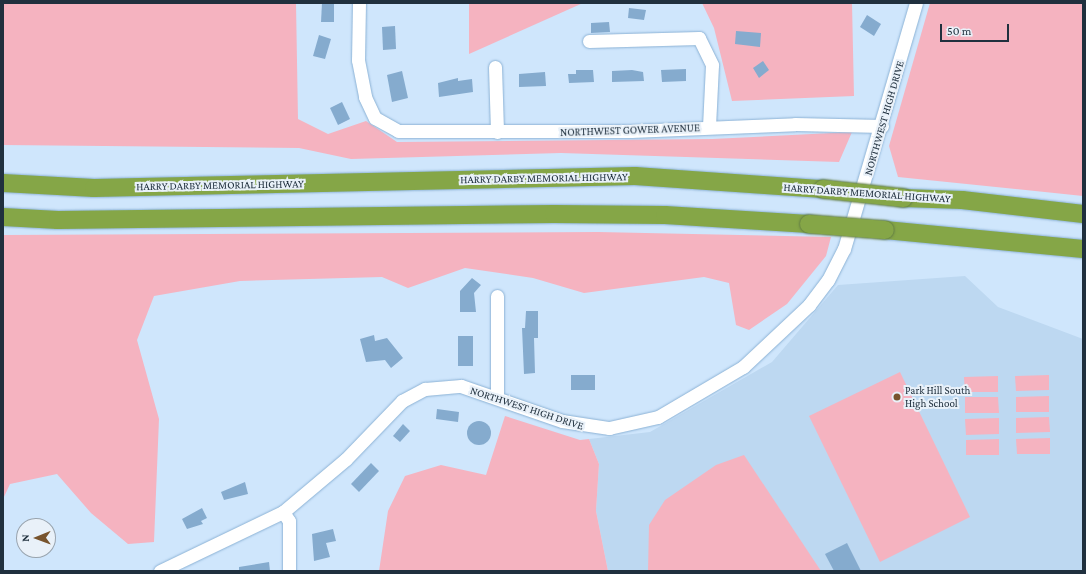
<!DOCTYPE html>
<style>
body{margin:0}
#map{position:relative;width:1086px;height:574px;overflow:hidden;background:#cfe6fc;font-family:"Crimson Pro",serif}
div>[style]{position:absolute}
.built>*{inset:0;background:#bdd8f1}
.green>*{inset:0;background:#f5b3c0}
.building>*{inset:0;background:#85abce}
.round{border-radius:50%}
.roads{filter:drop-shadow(0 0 1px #8cb2d5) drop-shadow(0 0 1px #8cb2d5)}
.minor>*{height:13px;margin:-6.5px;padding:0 6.5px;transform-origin:6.5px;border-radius:6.5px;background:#fff}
.highway>*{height:18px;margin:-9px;padding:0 9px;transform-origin:9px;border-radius:9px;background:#85a647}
.bridges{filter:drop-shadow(0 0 1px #627d44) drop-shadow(0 0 1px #627d44)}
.highway-bridge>*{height:18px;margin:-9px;padding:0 9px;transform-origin:9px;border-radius:9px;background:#85a647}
.dots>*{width:11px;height:11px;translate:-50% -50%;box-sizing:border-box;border:2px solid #e9f1f9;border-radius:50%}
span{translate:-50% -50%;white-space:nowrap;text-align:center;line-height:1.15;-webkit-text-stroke:4px #e9f1f9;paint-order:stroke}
.street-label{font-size:11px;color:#20303e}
.poi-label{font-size:11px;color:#20303e}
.left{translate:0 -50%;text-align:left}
.frame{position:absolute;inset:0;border:4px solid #20303e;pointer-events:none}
.north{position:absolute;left:16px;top:518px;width:40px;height:40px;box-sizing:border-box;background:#e9f1f9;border:1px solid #99a4ae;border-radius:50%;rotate:269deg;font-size:11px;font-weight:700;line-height:16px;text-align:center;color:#20303e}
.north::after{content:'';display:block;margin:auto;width:14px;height:18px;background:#78542e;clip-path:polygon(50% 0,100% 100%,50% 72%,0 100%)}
.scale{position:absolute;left:940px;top:24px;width:69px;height:18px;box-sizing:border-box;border:2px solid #20303e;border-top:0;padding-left:5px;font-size:12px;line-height:14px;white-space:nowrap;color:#20303e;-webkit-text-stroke:3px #e9f1f9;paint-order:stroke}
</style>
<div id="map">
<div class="built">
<i style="clip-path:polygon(965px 276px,998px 307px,1083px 339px,1083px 571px,608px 571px,596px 511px,599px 464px,589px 439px,650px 432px,772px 362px,838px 285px)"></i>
</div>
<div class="green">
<i style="clip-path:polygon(3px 3px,296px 3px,298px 119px,328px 134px,366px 121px,397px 142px,712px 139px,852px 132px,839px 162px,561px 153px,351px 159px,299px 148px,3px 145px)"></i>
<i style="clip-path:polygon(469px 3px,583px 3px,469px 54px)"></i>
<i style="clip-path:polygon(702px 3px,852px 3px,854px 96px,732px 101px,714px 28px)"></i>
<i style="clip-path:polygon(930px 3px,1083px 3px,1083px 196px,898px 177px,889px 146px)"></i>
<i style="clip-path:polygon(598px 232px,831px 237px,826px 256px,787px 304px,749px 330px,736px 325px,729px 283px,704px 277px,584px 293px,533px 278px,465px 268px,408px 288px,382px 277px,240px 281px,154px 296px,137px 340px,159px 419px,154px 542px,128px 544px,91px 513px,57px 474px,10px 484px,3px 499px,3px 235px)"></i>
<i style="clip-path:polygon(900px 372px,970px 517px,880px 562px,809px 416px)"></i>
<i style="clip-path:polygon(1049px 375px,1049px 390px,1016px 391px,1015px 376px)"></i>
<i style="clip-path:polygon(998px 376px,998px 392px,965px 392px,964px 377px)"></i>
<i style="clip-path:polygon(1049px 396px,1049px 412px,1016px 412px,1016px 397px)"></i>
<i style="clip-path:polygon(965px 397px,998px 397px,999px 413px,965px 413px)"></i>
<i style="clip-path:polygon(505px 416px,580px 440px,589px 439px,599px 464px,596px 511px,608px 571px,379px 571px,388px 511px,405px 476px,441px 465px,486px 475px)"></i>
<i style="clip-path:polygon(1049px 417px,1050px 432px,1016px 433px,1016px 418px)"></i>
<i style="clip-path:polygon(999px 418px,999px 434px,966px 435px,965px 419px)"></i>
<i style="clip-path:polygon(1050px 438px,1050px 454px,1017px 454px,1016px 439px)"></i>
<i style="clip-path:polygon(999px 439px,999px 455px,966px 455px,966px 440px)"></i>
<i style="clip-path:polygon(744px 455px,821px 571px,648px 571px,649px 525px,665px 500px,716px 465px)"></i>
</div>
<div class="building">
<i style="clip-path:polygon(322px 3px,334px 3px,334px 22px,321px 22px)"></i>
<i style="clip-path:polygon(629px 8px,646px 10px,644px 20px,628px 18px)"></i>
<i style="clip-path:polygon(867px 15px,881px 24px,874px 36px,860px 27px)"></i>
<i style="clip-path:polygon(609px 22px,610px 32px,591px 33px,591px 23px)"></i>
<i style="clip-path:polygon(395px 26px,396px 49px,383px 50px,382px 27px)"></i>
<i style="clip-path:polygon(736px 31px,761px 33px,760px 47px,735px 44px)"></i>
<i style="clip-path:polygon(319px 35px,331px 39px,325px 59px,313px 56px)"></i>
<i style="clip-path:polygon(763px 61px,769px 70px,759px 78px,753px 68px)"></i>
<i style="clip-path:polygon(686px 69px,686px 81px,662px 82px,661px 70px)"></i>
<i style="clip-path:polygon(576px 70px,593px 70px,594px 82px,569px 83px,568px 74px,576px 74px)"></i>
<i style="clip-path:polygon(632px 70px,643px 72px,644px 81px,612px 82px,612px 71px)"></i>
<i style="clip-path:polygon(402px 71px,408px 98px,392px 102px,387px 75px)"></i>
<i style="clip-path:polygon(545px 72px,546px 86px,519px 87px,519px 74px)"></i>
<i style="clip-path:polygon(458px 78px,458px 81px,472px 79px,473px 92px,439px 97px,438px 83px)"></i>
<i style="clip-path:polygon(342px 102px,350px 119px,338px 125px,330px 108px)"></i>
<i style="clip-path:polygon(472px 278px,481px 285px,474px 293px,476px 312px,460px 312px,460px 291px)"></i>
<i style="clip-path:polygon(526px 311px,538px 311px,538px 338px,534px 338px,535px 373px,524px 374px,522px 328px,525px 328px)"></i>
<i style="clip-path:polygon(374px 335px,375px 341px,387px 338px,403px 358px,391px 368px,385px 360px,366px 362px,360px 339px)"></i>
<i style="clip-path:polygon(458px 336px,473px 336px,473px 366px,458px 366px)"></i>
<i style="clip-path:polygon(571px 375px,595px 375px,595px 390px,571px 390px)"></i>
<i style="clip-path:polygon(437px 409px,459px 412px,458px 422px,436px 419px)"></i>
<i class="round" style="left:467px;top:421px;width:24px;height:24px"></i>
<i style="clip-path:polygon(403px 424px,410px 431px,400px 442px,393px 436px)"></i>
<i style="clip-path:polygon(371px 463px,379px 471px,359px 492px,351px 484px)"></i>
<i style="clip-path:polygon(245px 482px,248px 494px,224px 500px,221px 492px)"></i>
<i style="clip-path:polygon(202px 508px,207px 518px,201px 521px,203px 524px,187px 529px,182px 519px)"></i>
<i style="clip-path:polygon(333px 529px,336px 541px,326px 543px,330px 557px,314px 561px,312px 534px)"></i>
<i style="clip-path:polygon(847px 543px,861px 571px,834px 571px,825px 554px)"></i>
<i style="clip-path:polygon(269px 562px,270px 571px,239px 571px,239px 567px)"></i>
</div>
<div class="roads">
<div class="minor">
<i style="left:359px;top:3px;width:57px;rotate:91deg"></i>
<i style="left:358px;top:60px;width:38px;rotate:79deg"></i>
<i style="left:365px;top:97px;width:23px;rotate:65deg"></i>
<i style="left:375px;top:118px;width:26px;rotate:29deg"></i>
<i style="left:398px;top:131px;width:233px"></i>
<i style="left:631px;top:131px;width:164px;rotate:-2.4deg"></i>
<i style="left:795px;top:124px;width:87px;rotate:1.3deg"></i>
<i style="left:589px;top:41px;width:110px;rotate:-1.6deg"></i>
<i style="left:699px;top:38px;width:30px;rotate:64deg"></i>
<i style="left:712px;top:65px;width:62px;rotate:92.8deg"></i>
<i style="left:495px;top:67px;width:65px;rotate:88.2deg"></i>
<i style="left:497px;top:296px;width:101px;rotate:90deg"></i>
<i style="left:283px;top:512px;width:11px;rotate:56deg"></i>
<i style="left:289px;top:521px;width:50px;rotate:90deg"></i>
<i style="left:160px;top:571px;width:136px;rotate:-25.6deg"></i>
<i style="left:283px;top:512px;width:82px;rotate:-40.1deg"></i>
<i style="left:346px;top:459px;width:81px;rotate:-46deg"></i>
<i style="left:402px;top:401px;width:26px;rotate:-28deg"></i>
<i style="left:425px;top:389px;width:36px;rotate:-5deg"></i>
<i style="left:461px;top:386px;width:107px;rotate:19.1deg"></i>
<i style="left:562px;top:421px;width:48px;rotate:8.5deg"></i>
<i style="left:609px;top:428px;width:50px;rotate:-12.7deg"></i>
<i style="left:658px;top:417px;width:99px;rotate:-30.5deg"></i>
<i style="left:743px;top:367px;width:91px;rotate:-43.2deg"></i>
<i style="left:809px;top:305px;width:31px;rotate:-53deg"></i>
<i style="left:828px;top:280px;width:35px;rotate:-63deg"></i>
<i style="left:844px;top:249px;width:256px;rotate:-73.7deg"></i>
</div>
<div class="highway">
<i style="left:3px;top:183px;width:91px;rotate:3.1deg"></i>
<i style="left:94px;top:188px;width:541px;rotate:-1.27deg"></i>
<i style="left:635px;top:176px;width:188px;rotate:4deg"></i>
<i style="left:903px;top:198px;width:59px;rotate:1.9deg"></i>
<i style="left:962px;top:200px;width:122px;rotate:6.6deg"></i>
<i style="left:3px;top:217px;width:55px;rotate:3.1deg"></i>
<i style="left:58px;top:220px;width:496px;rotate:-0.7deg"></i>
<i style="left:554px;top:214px;width:111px;rotate:0.5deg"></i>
<i style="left:665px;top:215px;width:144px;rotate:3.6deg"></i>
<i style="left:885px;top:230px;width:199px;rotate:5.5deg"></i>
</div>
</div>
<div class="bridges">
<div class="highway-bridge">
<i style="left:823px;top:189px;width:81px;rotate:6.4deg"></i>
<i style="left:809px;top:224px;width:76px;rotate:4.5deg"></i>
</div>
</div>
<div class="dots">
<i style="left:897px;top:397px;background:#78542e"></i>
</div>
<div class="street-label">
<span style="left:884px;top:118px;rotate:-74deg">NORTHWEST HIGH DRIVE</span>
<span style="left:630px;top:130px;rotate:-2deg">NORTHWEST GOWER AVENUE</span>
<span style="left:544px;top:178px;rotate:-1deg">HARRY DARBY MEMORIAL HIGHWAY</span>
<span style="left:220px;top:185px;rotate:-1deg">HARRY DARBY MEMORIAL HIGHWAY</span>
<span style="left:867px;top:193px;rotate:4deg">HARRY DARBY MEMORIAL HIGHWAY</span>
<span style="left:527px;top:408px;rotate:18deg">NORTHWEST HIGH DRIVE</span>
</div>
<div class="poi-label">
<span class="left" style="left:905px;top:397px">Park Hill South<br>High School</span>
</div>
<div class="frame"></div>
<div class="north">N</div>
<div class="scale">50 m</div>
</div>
